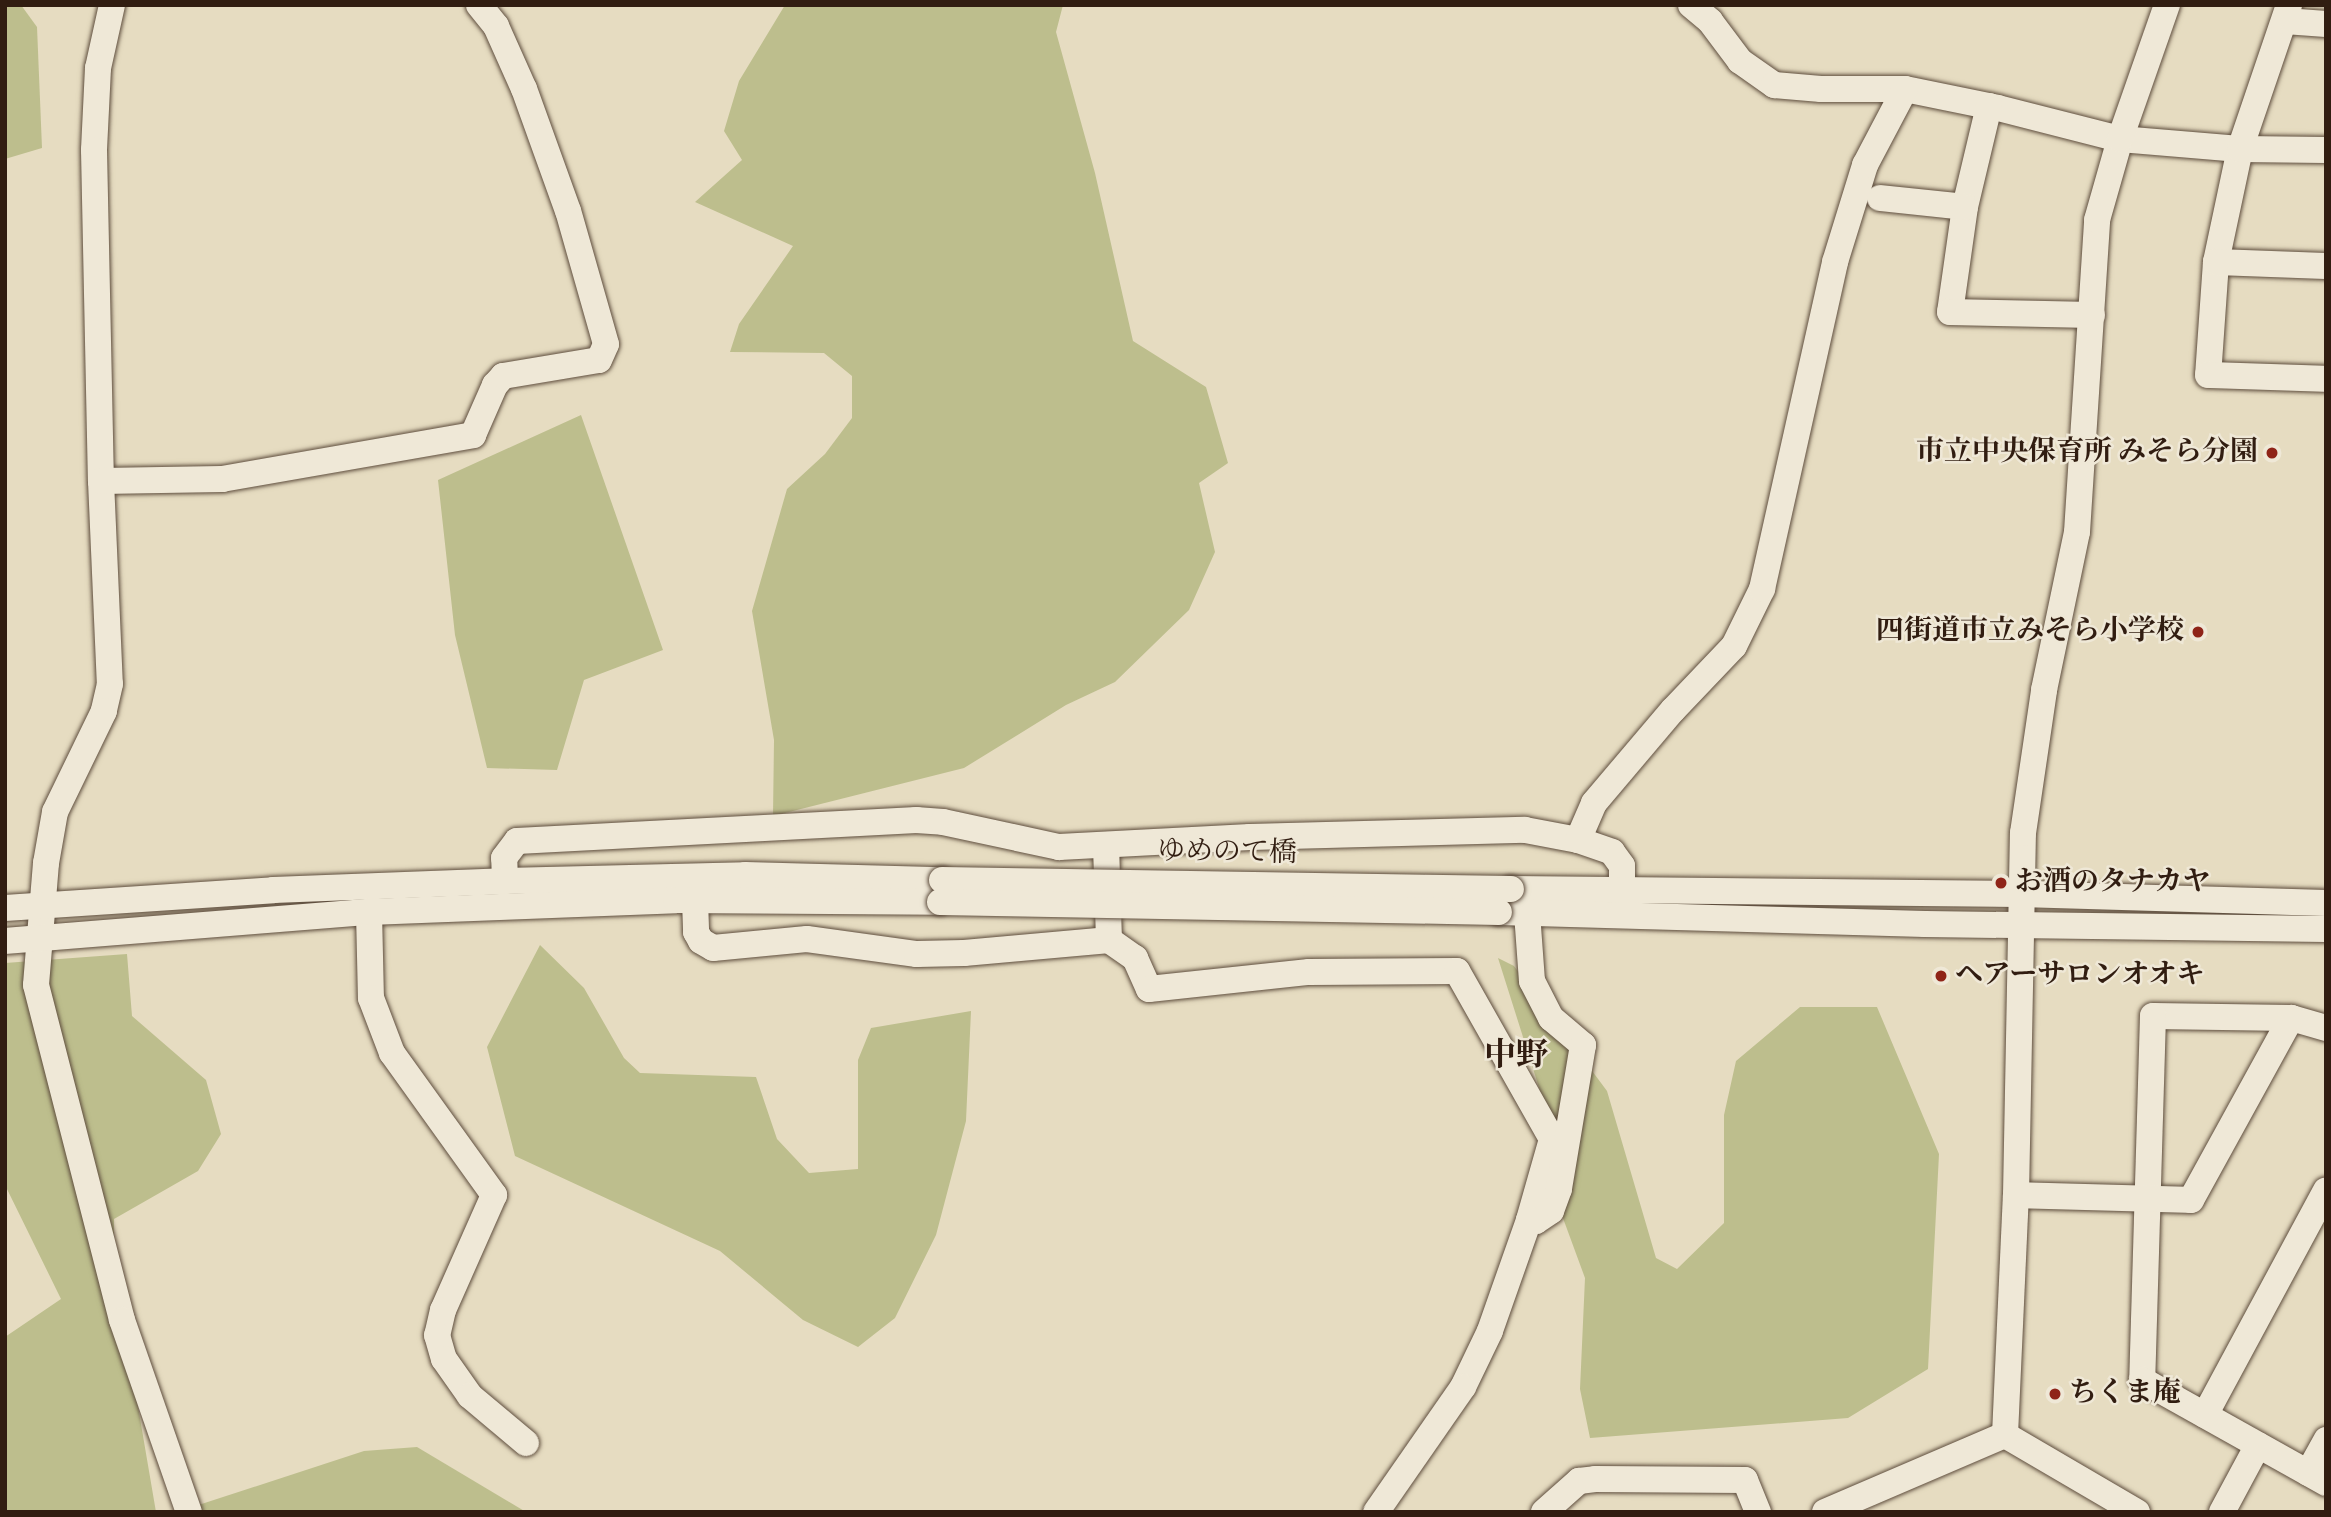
<!DOCTYPE html>
<meta charset="utf-8">
<style>
body{margin:0}
#map{position:relative;width:2331px;height:1517px;overflow:hidden;background:#e6dcc1;font-family:"Sorts Mill Goudy","Noto Serif JP",serif}
div>[style]{position:absolute}
.green>*{inset:0;background:#bdbe8d}
.roads{filter:drop-shadow(0 0 2px #5e4d3d) drop-shadow(0 0 2px #5e4d3d)}
.minor>*{height:26px;margin:-13px;padding:0 13px;transform-origin:13px;border-radius:13px;background:#efe8d7}
.bridges{filter:drop-shadow(0 0 2px #5e4d3d) drop-shadow(0 0 2px #5e4d3d)}
.minor-bridge>*{height:26px;margin:-13px;padding:0 13px;transform-origin:13px;border-radius:13px;background:#efe8d7}
.dots>*{width:19px;height:19px;translate:-50% -50%;box-sizing:border-box;border:4px solid #efe8d7;border-radius:50%}
span{translate:-50% -50%;white-space:nowrap;text-align:center;line-height:1.15;-webkit-text-stroke:5px #efe8d7;paint-order:stroke}
.poi-label{font-size:28px;color:#311d11;font-weight:700}
.right{translate:-100% -50%;text-align:right}
.left{translate:0 -50%;text-align:left}
.street-label{font-size:28px;color:#311d11}
.quarter-label{font-size:32px;color:#311d11;font-weight:700}
.frame{position:absolute;inset:0;border:7px solid #311d11;pointer-events:none}
</style>
<div id="map">
<div class="green">
<i style="clip-path:polygon(5px 5px,21px 5px,37px 27px,42px 148px,5px 159px)"></i>
<i style="clip-path:polygon(785px 5px,1063px 5px,1056px 32px,1095px 173px,1133px 341px,1206px 387px,1228px 463px,1199px 483px,1215px 552px,1189px 610px,1115px 682px,1066px 705px,964px 768px,773px 816px,774px 740px,752px 611px,787px 489px,825px 454px,852px 418px,852px 376px,824px 353px,730px 352px,739px 324px,793px 246px,695px 202px,742px 160px,724px 131px,739px 81px)"></i>
<i style="clip-path:polygon(581px 415px,663px 650px,584px 680px,557px 770px,487px 768px,455px 635px,438px 480px)"></i>
<i style="clip-path:polygon(540px 945px,584px 988px,624px 1058px,640px 1073px,756px 1077px,777px 1139px,809px 1173px,858px 1169px,858px 1060px,871px 1028px,971px 1011px,966px 1121px,936px 1235px,895px 1318px,858px 1347px,803px 1320px,720px 1251px,515px 1156px,487px 1047px)"></i>
<i style="clip-path:polygon(127px 954px,132px 1016px,206px 1080px,221px 1134px,198px 1171px,114px 1219px,114px 1266px,156px 1512px,5px 1512px,5px 1337px,61px 1299px,5px 1185px,5px 963px)"></i>
<i style="clip-path:polygon(1498px 958px,1514px 966px,1607px 1091px,1656px 1258px,1677px 1269px,1724px 1223px,1724px 1115px,1736px 1061px,1800px 1007px,1877px 1007px,1939px 1154px,1928px 1369px,1848px 1418px,1590px 1438px,1580px 1389px,1585px 1278px,1560px 1210px,1548px 1116px)"></i>
<i style="clip-path:polygon(417px 1447px,526px 1512px,177px 1512px,364px 1451px)"></i>
</div>
<div class="roads">
<div class="minor">
<i style="left:112px;top:5px;width:65px;rotate:102.5deg"></i>
<i style="left:98px;top:68px;width:82px;rotate:92.8deg"></i>
<i style="left:94px;top:150px;width:331px;rotate:88.8deg"></i>
<i style="left:101px;top:481px;width:203px;rotate:87.5deg"></i>
<i style="left:110px;top:684px;width:28px;rotate:103deg"></i>
<i style="left:104px;top:711px;width:112px;rotate:115.9deg"></i>
<i style="left:55px;top:812px;width:52px;rotate:100deg"></i>
<i style="left:46px;top:863px;width:122px;rotate:94.7deg"></i>
<i style="left:36px;top:985px;width:346px;rotate:75.6deg"></i>
<i style="left:122px;top:1320px;width:203px;rotate:70.8deg"></i>
<i style="left:1691px;top:5px;width:25px;rotate:40deg"></i>
<i style="left:1710px;top:21px;width:50px;rotate:53.1deg"></i>
<i style="left:1740px;top:61px;width:42px;rotate:35.2deg"></i>
<i style="left:1774px;top:85px;width:47px;rotate:4.9deg"></i>
<i style="left:1821px;top:89px;width:84px"></i>
<i style="left:1905px;top:89px;width:95px;rotate:11.5deg"></i>
<i style="left:1998px;top:108px;width:126px;rotate:14.3deg"></i>
<i style="left:2120px;top:139px;width:120px;rotate:4.8deg"></i>
<i style="left:2240px;top:149px;width:116px;rotate:102deg"></i>
<i style="left:2216px;top:262px;width:113px;rotate:94deg"></i>
<i style="left:2208px;top:375px;width:118px;rotate:1.9deg"></i>
<i style="left:2289px;top:5px;width:152px;rotate:108.8deg"></i>
<i style="left:2240px;top:149px;width:86px;rotate:0.7deg"></i>
<i style="left:2285px;top:21px;width:41px;rotate:4.2deg"></i>
<i style="left:1989px;top:106px;width:104px;rotate:103.4deg"></i>
<i style="left:1965px;top:207px;width:106px;rotate:98.1deg"></i>
<i style="left:1950px;top:312px;width:142px;rotate:1.2deg"></i>
<i style="left:1880px;top:198px;width:85px;rotate:6deg"></i>
<i style="left:2216px;top:262px;width:110px;rotate:2.1deg"></i>
<i style="left:101px;top:481px;width:121px;rotate:-0.9deg"></i>
<i style="left:222px;top:479px;width:255px;rotate:-9.9deg"></i>
<i style="left:473px;top:435px;width:55px;rotate:-66.3deg"></i>
<i style="left:495px;top:385px;width:12px;rotate:-48deg"></i>
<i style="left:503px;top:376px;width:97px;rotate:-9.5deg"></i>
<i style="left:599px;top:360px;width:17px;rotate:-66deg"></i>
<i style="left:606px;top:344px;width:138px;rotate:-105.9deg"></i>
<i style="left:568px;top:211px;width:130px;rotate:-109.8deg"></i>
<i style="left:524px;top:89px;width:69px;rotate:-114deg"></i>
<i style="left:496px;top:26px;width:27px;rotate:-129deg"></i>
<i style="left:1578px;top:840px;width:40px;rotate:-66.6deg"></i>
<i style="left:1594px;top:803px;width:122px;rotate:-49.7deg"></i>
<i style="left:1673px;top:710px;width:88px;rotate:-46.4deg"></i>
<i style="left:1734px;top:646px;width:64px;rotate:-63.8deg"></i>
<i style="left:1762px;top:589px;width:335px;rotate:-77.4deg"></i>
<i style="left:1835px;top:262px;width:102px;rotate:-72.8deg"></i>
<i style="left:1865px;top:165px;width:86px;rotate:-62.2deg"></i>
<i style="left:1106px;top:845px;width:95px;rotate:88.2deg"></i>
<i style="left:505px;top:881px;width:23px;rotate:-92deg"></i>
<i style="left:504px;top:858px;width:21px;rotate:-53deg"></i>
<i style="left:517px;top:841px;width:400px;rotate:-3deg"></i>
<i style="left:916px;top:820px;width:27px;rotate:4deg"></i>
<i style="left:943px;top:822px;width:119px;rotate:12.2deg"></i>
<i style="left:1059px;top:847px;width:191px;rotate:-3deg"></i>
<i style="left:1250px;top:837px;width:275px;rotate:-1.5deg"></i>
<i style="left:1525px;top:830px;width:54px;rotate:10.7deg"></i>
<i style="left:1578px;top:840px;width:36px;rotate:19deg"></i>
<i style="left:1612px;top:852px;width:17px;rotate:54deg"></i>
<i style="left:1622px;top:866px;width:24px;rotate:90deg"></i>
<i style="left:1511px;top:889px;width:509px;rotate:0.56deg"></i>
<i style="left:2020px;top:894px;width:306px;rotate:1.7deg"></i>
<i style="left:695px;top:900px;width:32px;rotate:88deg"></i>
<i style="left:696px;top:932px;width:10px;rotate:61deg"></i>
<i style="left:701px;top:941px;width:14px;rotate:30deg"></i>
<i style="left:713px;top:948px;width:94px;rotate:-5.5deg"></i>
<i style="left:807px;top:939px;width:111px;rotate:7.8deg"></i>
<i style="left:917px;top:954px;width:47px;rotate:-1.2deg"></i>
<i style="left:964px;top:953px;width:146px;rotate:-5.1deg"></i>
<i style="left:1109px;top:940px;width:32px;rotate:35deg"></i>
<i style="left:1135px;top:958px;width:34px;rotate:66deg"></i>
<i style="left:1149px;top:989px;width:161px;rotate:-6.1deg"></i>
<i style="left:1309px;top:972px;width:148px;rotate:-0.4deg"></i>
<i style="left:1457px;top:971px;width:193px;rotate:60.5deg"></i>
<i style="left:1552px;top:1139px;width:84px;rotate:105.9deg"></i>
<i style="left:1529px;top:1220px;width:118px;rotate:109.4deg"></i>
<i style="left:1490px;top:1331px;width:62px;rotate:115.7deg"></i>
<i style="left:1463px;top:1387px;width:152px;rotate:124.8deg"></i>
<i style="left:5px;top:908px;width:269px;rotate:-3.8deg"></i>
<i style="left:273px;top:890px;width:232px;rotate:-2.2deg"></i>
<i style="left:505px;top:881px;width:240px;rotate:-1.4deg"></i>
<i style="left:745px;top:875px;width:197px;rotate:1.5deg"></i>
<i style="left:369px;top:912px;width:86px;rotate:88.7deg"></i>
<i style="left:371px;top:998px;width:59px;rotate:69.1deg"></i>
<i style="left:392px;top:1053px;width:175px;rotate:54.3deg"></i>
<i style="left:494px;top:1195px;width:126px;rotate:113.9deg"></i>
<i style="left:443px;top:1310px;width:26px;rotate:103deg"></i>
<i style="left:437px;top:1335px;width:25px;rotate:74deg"></i>
<i style="left:444px;top:1359px;width:45px;rotate:54.9deg"></i>
<i style="left:470px;top:1396px;width:73px;rotate:40deg"></i>
<i style="left:1499px;top:912px;width:426px;rotate:1.6deg"></i>
<i style="left:1925px;top:924px;width:401px;rotate:0.7deg"></i>
<i style="left:1527px;top:913px;width:68px;rotate:85.8deg"></i>
<i style="left:1532px;top:981px;width:42px;rotate:62.8deg"></i>
<i style="left:1551px;top:1018px;width:42px;rotate:40.2deg"></i>
<i style="left:1583px;top:1045px;width:146px;rotate:99.5deg"></i>
<i style="left:1559px;top:1189px;width:23px;rotate:110deg"></i>
<i style="left:1551px;top:1211px;width:18px;rotate:146deg"></i>
<i style="left:1536px;top:1221px;width:7px;rotate:-172deg"></i>
<i style="left:5px;top:941px;width:365px;rotate:-4.6deg"></i>
<i style="left:369px;top:912px;width:307px;rotate:-2.2deg"></i>
<i style="left:676px;top:900px;width:264px;rotate:0.4deg"></i>
<i style="left:2326px;top:1028px;width:36px;rotate:-164deg"></i>
<i style="left:2291px;top:1018px;width:138px;rotate:-179.2deg"></i>
<i style="left:2153px;top:1016px;width:364px;rotate:91.7deg"></i>
<i style="left:2142px;top:1380px;width:211px;rotate:29.2deg"></i>
<i style="left:2016px;top:1195px;width:175px;rotate:1.6deg"></i>
<i style="left:2191px;top:1200px;width:208px;rotate:-61.2deg"></i>
<i style="left:2205px;top:1415px;width:255px;rotate:-61.7deg"></i>
<i style="left:2005px;top:1435px;width:240px;rotate:-87.4deg"></i>
<i style="left:2016px;top:1195px;width:362px;rotate:-88.9deg"></i>
<i style="left:2023px;top:833px;width:145px;rotate:-81.6deg"></i>
<i style="left:2044px;top:690px;width:161px;rotate:-78.2deg"></i>
<i style="left:2077px;top:532px;width:313px;rotate:-86.3deg"></i>
<i style="left:2097px;top:220px;width:84px;rotate:-74.1deg"></i>
<i style="left:2120px;top:139px;width:142px;rotate:-70.7deg"></i>
<i style="left:2005px;top:1435px;width:153px;rotate:30.3deg"></i>
<i style="left:2308px;top:1473px;width:38px;rotate:-61deg"></i>
<i style="left:1544px;top:1512px;width:47px;rotate:-41.5deg"></i>
<i style="left:1579px;top:1481px;width:16px;rotate:-7deg"></i>
<i style="left:1595px;top:1479px;width:150px;rotate:0.4deg"></i>
<i style="left:1745px;top:1480px;width:35px;rotate:68deg"></i>
<i style="left:1825px;top:1512px;width:196px;rotate:-23.2deg"></i>
<i style="left:2222px;top:1512px;width:76px;rotate:-61.8deg"></i>
</div>
</div>
<div class="bridges">
<div class="minor-bridge">
<i style="left:942px;top:880px;width:569px;rotate:0.91deg"></i>
<i style="left:940px;top:902px;width:559px;rotate:1.02deg"></i>
</div>
</div>
<div class="dots">
<i style="left:2272px;top:453px;background:#8f2418"></i>
<i style="left:2198px;top:632px;background:#8f2418"></i>
<i style="left:2001px;top:883px;background:#8f2418"></i>
<i style="left:1941px;top:976px;background:#8f2418"></i>
<i style="left:2055px;top:1394px;background:#8f2418"></i>
</div>
<div class="poi-label">
<span class="right" style="left:2258px;top:453px">市立中央保育所 みそら分園</span>
<span class="right" style="left:2184px;top:632px">四街道市立みそら小学校</span>
<span class="left" style="left:2015px;top:883px">お酒のタナカヤ</span>
<span class="left" style="left:1955px;top:976px">ヘアーサロンオオキ</span>
<span class="left" style="left:2069px;top:1394px">ちくま庵</span>
</div>
<div class="street-label">
<span style="left:1227px;top:853px;rotate:1deg">ゆめのて橋</span>
</div>
<div class="quarter-label">
<span style="left:1516px;top:1057px">中野</span>
</div>
<div class="frame"></div>
</div>
